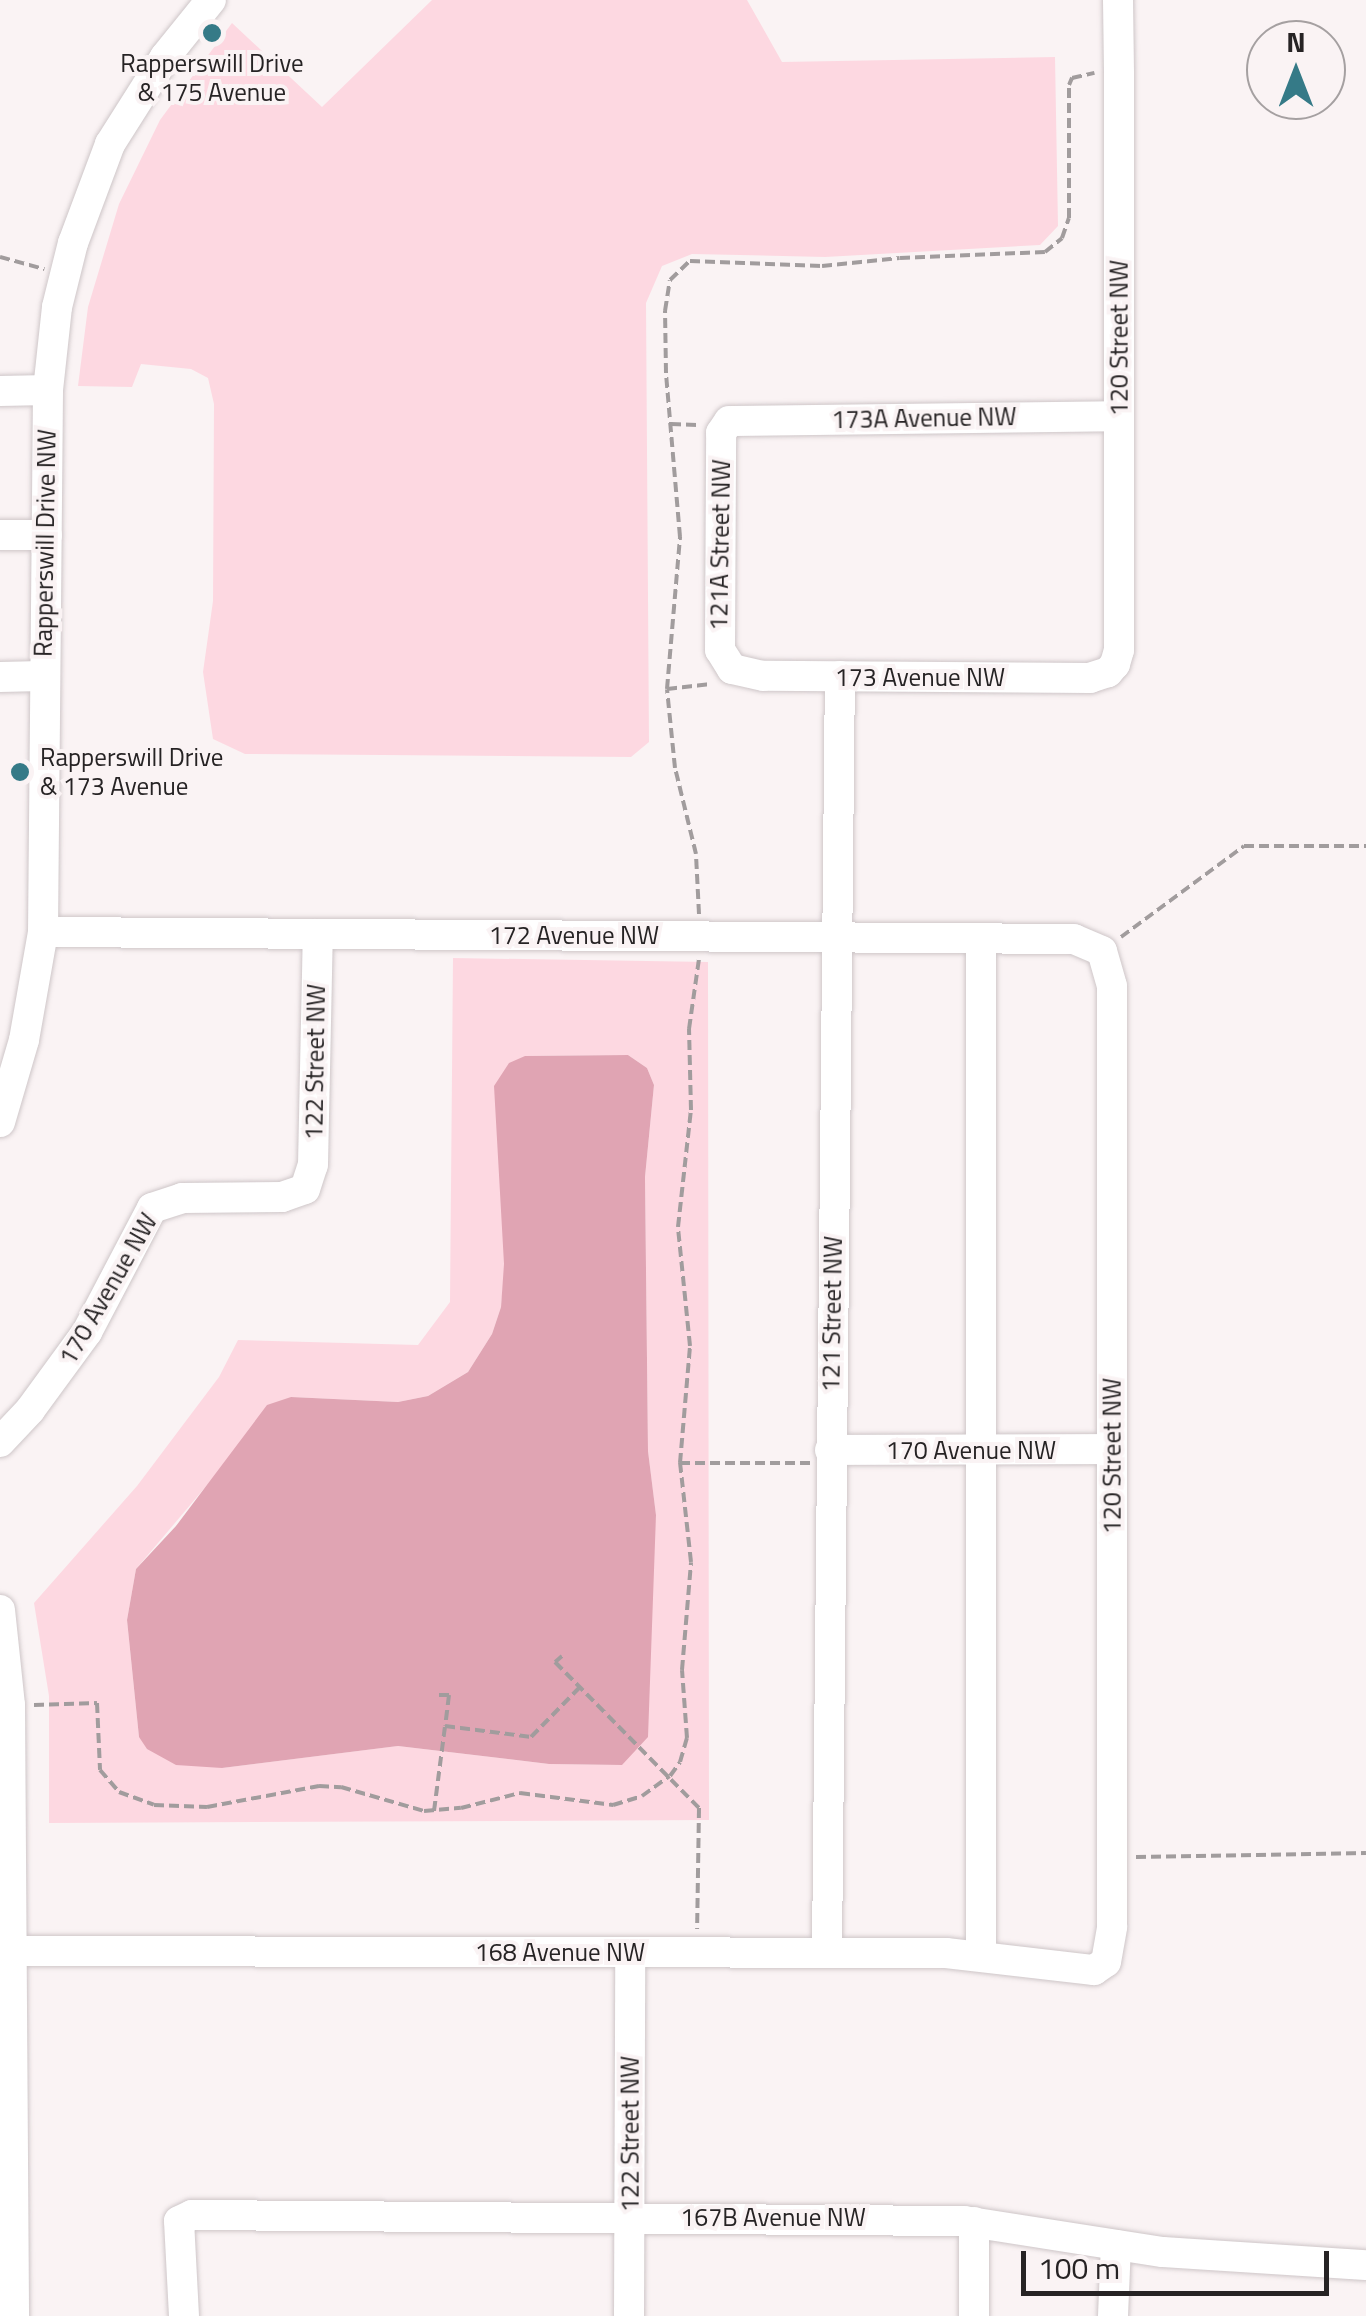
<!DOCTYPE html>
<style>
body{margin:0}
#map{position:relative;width:1366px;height:2316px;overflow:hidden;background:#faf3f4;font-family:"Titillium Web",sans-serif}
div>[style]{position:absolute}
.green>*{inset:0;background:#fdd8e1}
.water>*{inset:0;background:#e0a4b3}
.path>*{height:4px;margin-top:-2px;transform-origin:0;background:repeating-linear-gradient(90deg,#a19c9d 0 10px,transparent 0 15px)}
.roads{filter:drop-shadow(0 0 2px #cec6c8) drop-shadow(0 0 2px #cec6c8)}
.minor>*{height:30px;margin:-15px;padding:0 15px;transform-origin:15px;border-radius:15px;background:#fff}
.dots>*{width:28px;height:28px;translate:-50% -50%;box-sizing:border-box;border:5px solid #faf3f4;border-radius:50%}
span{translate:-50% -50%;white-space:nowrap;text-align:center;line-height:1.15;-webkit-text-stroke:8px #faf3f4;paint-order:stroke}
.poi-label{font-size:25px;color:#262324}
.left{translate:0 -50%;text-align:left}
.street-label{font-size:25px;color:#262324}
.north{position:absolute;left:1246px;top:20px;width:100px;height:100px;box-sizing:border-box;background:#faf3f4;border:2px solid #a5a0a1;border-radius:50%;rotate:0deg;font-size:28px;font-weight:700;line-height:40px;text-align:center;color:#262324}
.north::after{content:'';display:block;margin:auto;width:35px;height:45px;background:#357a87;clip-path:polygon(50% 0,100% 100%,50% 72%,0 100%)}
.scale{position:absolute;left:1021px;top:2251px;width:308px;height:45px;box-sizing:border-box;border:5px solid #262324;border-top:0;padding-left:12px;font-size:30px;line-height:35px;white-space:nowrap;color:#262324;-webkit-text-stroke:8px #faf3f4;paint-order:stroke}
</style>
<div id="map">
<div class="green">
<i style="clip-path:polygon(432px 0,747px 0,782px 62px,1055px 57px,1058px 226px,1040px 245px,825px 257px,692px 254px,662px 266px,646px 303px,649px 742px,631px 757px,245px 754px,213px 739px,203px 672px,213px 601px,214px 404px,208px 378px,191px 369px,141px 364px,132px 387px,78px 386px,88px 307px,119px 204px,160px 120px,232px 23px,322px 107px)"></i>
<i style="clip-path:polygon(evenodd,453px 958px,708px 962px,709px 1820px,49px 1823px,49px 1696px,34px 1603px,137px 1486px,219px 1377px,238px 1340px,418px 1345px,450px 1302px,453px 958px,628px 1055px,647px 1068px,654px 1085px,645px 1177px,648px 1451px,656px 1515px,622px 1765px,549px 1764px,398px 1746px,222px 1768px,139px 1737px,127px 1620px,136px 1569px,213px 1478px,291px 1397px,398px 1402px,428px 1396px,468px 1372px,492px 1334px,501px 1307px,525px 1056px,628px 1055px)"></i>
</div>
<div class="water">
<i style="clip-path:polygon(628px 1055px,647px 1068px,654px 1085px,645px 1177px,648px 1451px,656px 1515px,648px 1737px,622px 1765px,549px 1764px,398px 1746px,222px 1768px,176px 1765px,147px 1749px,139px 1737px,127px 1620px,136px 1569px,176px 1526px,267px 1405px,291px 1397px,398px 1402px,428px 1396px,468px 1372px,492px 1334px,501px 1307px,504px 1264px,494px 1086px,509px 1063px,525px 1056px)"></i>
</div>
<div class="path">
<i style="left:0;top:257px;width:46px;rotate:15.3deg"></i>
<i style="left:671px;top:424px;width:26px;rotate:2deg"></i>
<i style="left:667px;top:689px;width:44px;rotate:-6.5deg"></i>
<i style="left:699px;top:914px;width:60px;rotate:-92.9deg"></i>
<i style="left:696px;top:854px;width:89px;rotate:-103.7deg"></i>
<i style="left:675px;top:768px;width:79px;rotate:-95.8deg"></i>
<i style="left:667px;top:689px;width:153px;rotate:-85.1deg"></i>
<i style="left:680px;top:537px;width:165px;rotate:-94.9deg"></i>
<i style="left:666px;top:373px;width:62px;rotate:-90.9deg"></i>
<i style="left:665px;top:311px;width:31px;rotate:-81deg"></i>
<i style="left:670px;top:280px;width:28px;rotate:-44deg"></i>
<i style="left:690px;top:261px;width:132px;rotate:2.2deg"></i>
<i style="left:822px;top:266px;width:78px;rotate:-5.9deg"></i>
<i style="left:900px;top:258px;width:145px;rotate:-2.4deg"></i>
<i style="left:1045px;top:252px;width:22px;rotate:-39deg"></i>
<i style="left:1062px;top:238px;width:21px;rotate:-71deg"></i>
<i style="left:1069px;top:218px;width:133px;rotate:-90deg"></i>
<i style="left:1069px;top:85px;width:8px;rotate:-67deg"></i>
<i style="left:1072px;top:78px;width:23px;rotate:-13deg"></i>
<i style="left:1121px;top:937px;width:153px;rotate:-36.5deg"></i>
<i style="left:1244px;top:846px;width:122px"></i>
<i style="left:680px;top:1463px;width:130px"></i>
<i style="left:562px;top:1656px;width:9px;rotate:139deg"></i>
<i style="left:555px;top:1662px;width:205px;rotate:45.4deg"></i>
<i style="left:699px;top:1808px;width:121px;rotate:90.9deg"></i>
<i style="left:439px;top:1695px;width:10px"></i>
<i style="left:449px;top:1695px;width:31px;rotate:97deg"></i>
<i style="left:34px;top:1705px;width:63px;rotate:-1.8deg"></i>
<i style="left:97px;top:1703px;width:67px;rotate:87.4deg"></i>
<i style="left:100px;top:1770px;width:29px;rotate:49deg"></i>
<i style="left:119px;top:1792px;width:37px;rotate:20deg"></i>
<i style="left:154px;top:1805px;width:53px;rotate:2.2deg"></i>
<i style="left:207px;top:1807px;width:114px;rotate:-10.6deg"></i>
<i style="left:319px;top:1786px;width:22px;rotate:3deg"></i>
<i style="left:341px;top:1787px;width:86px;rotate:16.1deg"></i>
<i style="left:424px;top:1811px;width:37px;rotate:-5deg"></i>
<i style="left:461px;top:1808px;width:61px;rotate:-14.3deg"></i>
<i style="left:520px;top:1793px;width:94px;rotate:7.4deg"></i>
<i style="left:613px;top:1805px;width:30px;rotate:-17deg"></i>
<i style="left:642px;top:1796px;width:34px;rotate:-36deg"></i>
<i style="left:670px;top:1776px;width:17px;rotate:-54deg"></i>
<i style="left:680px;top:1762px;width:25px;rotate:-74deg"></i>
<i style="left:687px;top:1738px;width:68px;rotate:-94.2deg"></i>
<i style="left:682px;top:1670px;width:108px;rotate:-85.2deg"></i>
<i style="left:691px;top:1562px;width:100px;rotate:-96.3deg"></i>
<i style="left:680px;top:1463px;width:117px;rotate:-85.1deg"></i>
<i style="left:690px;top:1346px;width:120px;rotate:-95.8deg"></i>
<i style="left:678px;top:1227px;width:118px;rotate:-83.7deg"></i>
<i style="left:691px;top:1110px;width:81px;rotate:-91.4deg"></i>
<i style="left:689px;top:1029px;width:71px;rotate:-81.9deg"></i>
<i style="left:434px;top:1811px;width:86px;rotate:-82.6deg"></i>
<i style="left:445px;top:1726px;width:87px;rotate:7.3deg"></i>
<i style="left:531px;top:1737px;width:70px;rotate:-45.6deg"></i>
<i style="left:1136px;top:1857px;width:230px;rotate:-1deg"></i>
</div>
<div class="roads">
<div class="minor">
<i style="left:1118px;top:0;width:73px;rotate:89.2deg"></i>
<i style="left:1119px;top:73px;width:577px;rotate:90deg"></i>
<i style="left:1119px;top:650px;width:15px;rotate:106deg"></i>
<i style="left:1115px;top:664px;width:11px;rotate:131deg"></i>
<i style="left:1108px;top:672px;width:19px;rotate:162deg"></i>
<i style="left:1090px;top:678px;width:327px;rotate:-179.6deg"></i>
<i style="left:763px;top:676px;width:32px;rotate:-167deg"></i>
<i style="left:732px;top:669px;width:22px;rotate:-122deg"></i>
<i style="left:720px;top:650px;width:217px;rotate:-89.7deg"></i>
<i style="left:721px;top:433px;width:14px;rotate:-56deg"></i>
<i style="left:729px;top:421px;width:390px;rotate:-0.7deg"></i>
<i style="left:0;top:391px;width:48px;rotate:-1.2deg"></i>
<i style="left:0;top:535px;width:47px"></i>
<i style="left:0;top:677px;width:42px;rotate:-1.4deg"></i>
<i style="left:981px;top:940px;width:1015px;rotate:90deg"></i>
<i style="left:0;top:1122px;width:85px;rotate:-73.7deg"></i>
<i style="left:24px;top:1040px;width:110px;rotate:-80deg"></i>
<i style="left:43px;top:932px;width:542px;rotate:-89.47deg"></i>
<i style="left:48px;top:390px;width:83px;rotate:-83.8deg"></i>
<i style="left:57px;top:307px;width:66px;rotate:-76deg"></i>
<i style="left:73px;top:243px;width:106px;rotate:-69.5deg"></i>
<i style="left:110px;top:144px;width:103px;rotate:-57.7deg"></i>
<i style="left:165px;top:57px;width:73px;rotate:-51.1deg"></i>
<i style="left:0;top:1442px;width:44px;rotate:-46.8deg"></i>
<i style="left:30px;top:1410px;width:97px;rotate:-53.8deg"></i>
<i style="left:87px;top:1332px;width:140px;rotate:-62.3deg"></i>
<i style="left:152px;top:1208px;width:32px;rotate:-18deg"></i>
<i style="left:182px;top:1198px;width:100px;rotate:-0.6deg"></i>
<i style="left:282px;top:1197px;width:24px;rotate:-19deg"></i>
<i style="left:305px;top:1189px;width:25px;rotate:-72deg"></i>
<i style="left:313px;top:1165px;width:231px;rotate:-88.8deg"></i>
<i style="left:830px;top:1450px;width:282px;rotate:-0.2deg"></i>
<i style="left:0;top:1610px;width:96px;rotate:84deg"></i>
<i style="left:10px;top:1705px;width:611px;rotate:89.62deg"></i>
<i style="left:11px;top:1951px;width:935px;rotate:0.12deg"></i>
<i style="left:946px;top:1953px;width:149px;rotate:6.6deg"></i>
<i style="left:1094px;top:1970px;width:14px;rotate:-34deg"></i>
<i style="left:1106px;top:1962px;width:36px;rotate:-80deg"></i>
<i style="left:1112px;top:1927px;width:941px;rotate:-90deg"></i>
<i style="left:1112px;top:986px;width:36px;rotate:-106deg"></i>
<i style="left:1102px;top:951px;width:30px;rotate:-157deg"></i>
<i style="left:1074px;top:939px;width:1031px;rotate:-179.61deg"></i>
<i style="left:827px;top:1952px;width:1276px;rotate:-89.42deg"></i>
<i style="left:184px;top:2316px;width:95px;rotate:-93deg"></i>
<i style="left:179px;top:2221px;width:14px;rotate:-25deg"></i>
<i style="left:192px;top:2215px;width:772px;rotate:0.45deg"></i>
<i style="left:964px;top:2221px;width:201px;rotate:8.9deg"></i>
<i style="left:1163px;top:2252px;width:203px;rotate:3.7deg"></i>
<i style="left:629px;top:2316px;width:364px;rotate:-89.8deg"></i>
<i style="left:974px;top:2316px;width:94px;rotate:-90deg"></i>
<i style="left:1113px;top:2316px;width:71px;rotate:-87.6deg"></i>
</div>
</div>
<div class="dots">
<i style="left:212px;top:33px;background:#357a87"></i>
<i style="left:20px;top:772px;background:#357a87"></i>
</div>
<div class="poi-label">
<span style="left:212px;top:78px">Rapperswill Drive<br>&amp; 175 Avenue</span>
<span class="left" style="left:40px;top:772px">Rapperswill Drive<br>&amp; 173 Avenue</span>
</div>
<div class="street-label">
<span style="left:1119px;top:338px;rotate:-90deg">120 Street NW</span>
<span style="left:924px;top:418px;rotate:-1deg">173A Avenue NW</span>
<span style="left:45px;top:543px;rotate:-89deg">Rapperswill Drive NW</span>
<span style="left:720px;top:545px;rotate:-89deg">121A Street NW</span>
<span style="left:920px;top:677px">173 Avenue NW</span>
<span style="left:574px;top:935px">172 Avenue NW</span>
<span style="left:315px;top:1062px;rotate:-89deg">122 Street NW</span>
<span style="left:108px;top:1289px;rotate:-60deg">170 Avenue NW</span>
<span style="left:832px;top:1314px;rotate:-89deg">121 Street NW</span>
<span style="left:971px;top:1450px">170 Avenue NW</span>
<span style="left:1112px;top:1456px;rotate:-90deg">120 Street NW</span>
<span style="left:560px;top:1952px">168 Avenue NW</span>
<span style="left:630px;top:2134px;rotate:-90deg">122 Street NW</span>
<span style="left:773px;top:2217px">167B Avenue NW</span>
</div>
<div class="north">N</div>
<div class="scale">100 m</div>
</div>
